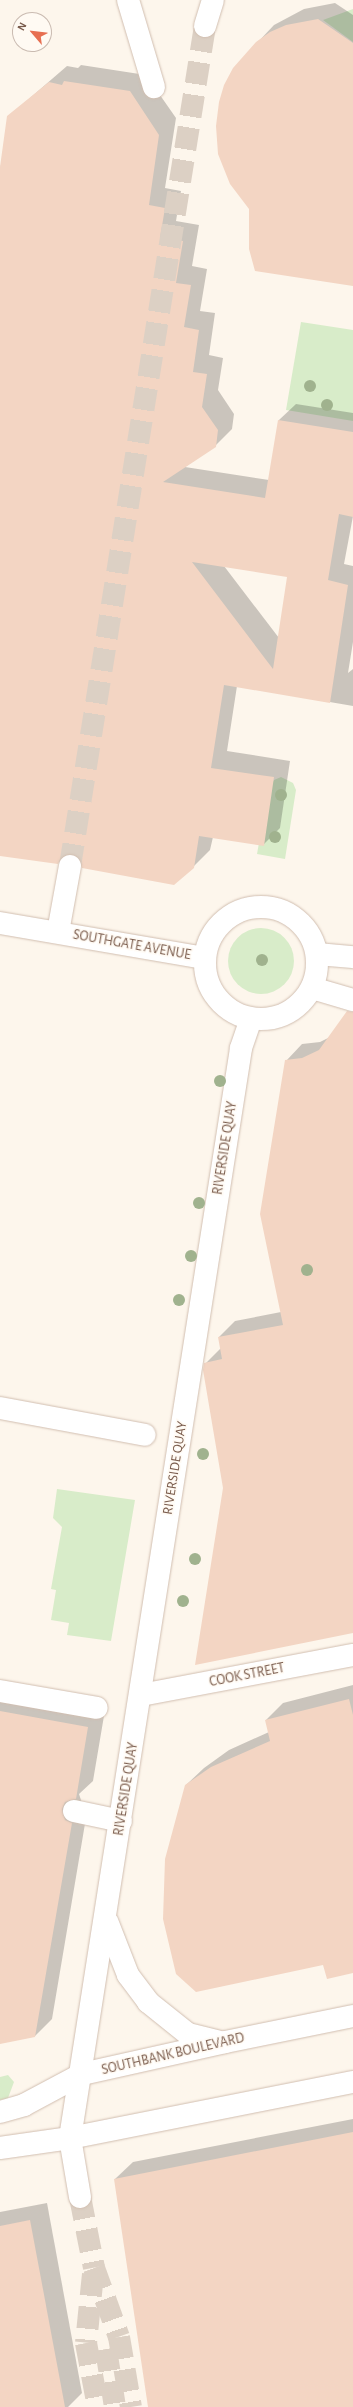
<!DOCTYPE html>
<style>
body{margin:0}
#map{position:relative;width:353px;height:2407px;overflow:hidden;background:#fdf6ec;font-family:"Alegreya Sans",sans-serif}
div>[style]{position:absolute}
.green>*{inset:0;background:#d8ecc9}
.round{border-radius:50%}
.shadow>*{inset:0;background:#0003}
.building>*{inset:0;background:#f3d5c3}
.minor-tunnel>*{height:22px;margin-top:-11px;transform-origin:0;background:repeating-linear-gradient(90deg,#dcd0c4 0 22px,transparent 0 33px)}
.roads{filter:drop-shadow(0 0 1px #d1beb0) drop-shadow(0 0 1px #d1beb0)}
.minor>*{height:22px;margin:-11px;padding:0 11px;transform-origin:11px;border-radius:11px;background:#fff}
.minor>.ring{margin:-11px;padding:0;box-sizing:content-box;background:none;border:22px solid #fff;border-radius:50%}
.trees>*{width:12px;height:12px;margin:-6px;border-radius:50%;background:#a0b28e}
span{translate:-50% -50%;white-space:nowrap;text-align:center;line-height:1.15;-webkit-text-stroke:3px #fffaf3;paint-order:stroke}
.street-label{font-size:14px;color:#7a5c4d}
.north{position:absolute;left:12px;top:12px;width:40px;height:40px;box-sizing:border-box;background:#fffaf3;border:1px solid #cabbb1;border-radius:50%;rotate:298deg;font-size:11px;font-weight:700;line-height:16px;text-align:center;color:#7a5c4d}
.north::after{content:'';display:block;margin:auto;width:14px;height:18px;background:#e76f51;clip-path:polygon(50% 0,100% 100%,50% 72%,0 100%)}
</style>
<div id="map">
<div class="green">
<i style="clip-path:polygon(353px 9px,353px 42px,323px 20px)"></i>
<i style="clip-path:polygon(301px 322px,353px 330px,353px 421px,286px 410px)"></i>
<i style="clip-path:polygon(281px 777px,293px 783px,296px 790px,285px 859px,257px 854px,269px 787px,274px 780px)"></i>
<i class="round" style="left:228px;top:928px;width:66px;height:66px"></i>
<i style="clip-path:polygon(57px 1489px,135px 1500px,111px 1641px,67px 1635px,69px 1623px,51px 1620px,56px 1590px,51px 1589px,62px 1527px,53px 1518px)"></i>
<i style="clip-path:polygon(8px 2075px,14px 2082px,8px 2098px,0 2100px,0 2077px)"></i>
</div>
<div class="shadow">
<i style="clip-path:polygon(335px 3px,353px 15px,353px 285px,250px 209px,257px 43px,274px 25px,304px 9px)"></i>
<i style="clip-path:polygon(evenodd,81px 65px,146px 75px,176px 118px,165px 188px,181px 191px,176px 221px,199px 225px,192px 266px,207px 269px,200px 311px,215px 313px,209px 355px,223px 358px,218px 390px,234px 414px,232px 429px,215px 446px,185px 467px,269px 480px,279px 420px,296px 404px,353px 413px,353px 516px,344px 564px,353px 566px,353px 642px,348px 673px,353px 669px,353px 706px,237px 686px,227px 751px,290px 761px,280px 828px,263px 845px,213px 837px,210px 850px,193px 867px,79px 856px,72px 853px,57px 863px,0 855px,0 171px,8px 117px,67px 66px,78px 68px,81px 65px,224px 566px,288px 576px,279px 638px,224px 566px)"></i>
<i style="clip-path:polygon(353px 1014px,353px 1632px,224px 1488px,205px 1364px,221px 1348px,219px 1337px,235px 1321px,281px 1312px,286px 1061px,302px 1044px,320px 1042px,330px 1037px)"></i>
<i style="clip-path:polygon(353px 1685px,353px 1972px,324px 1964px,186px 1785px,204px 1768px,229px 1750px,269px 1732px,266px 1720px,283px 1703px)"></i>
<i style="clip-path:polygon(0 1692px,105px 1710px,93px 1781px,79px 1794px,82px 1803px,88px 1806px,52px 2019px,35px 2036px,0 2043px)"></i>
<i style="clip-path:polygon(353px 2119px,353px 2407px,149px 2407px,115px 2179px,133px 2162px)"></i>
<i style="clip-path:polygon(47px 2203px,82px 2393px,68px 2407px,0 2407px,0 2212px)"></i>
</div>
<div class="building">
<i style="clip-path:polygon(318px 19px,353px 43px,353px 286px,255px 271px,249px 249px,249px 209px,230px 184px,218px 154px,216px 126px,219px 102px,224px 85px,233px 68px,256px 42px,270px 32px,286px 25px)"></i>
<i style="clip-path:polygon(evenodd,64px 81px,130px 91px,159px 135px,149px 205px,165px 208px,160px 238px,183px 241px,176px 283px,191px 285px,184px 327px,199px 330px,193px 372px,207px 374px,202px 407px,218px 430px,216px 447px,163px 482px,265px 498px,278px 420px,353px 432px,353px 517px,339px 514px,328px 580px,348px 585px,330px 703px,224px 685px,211px 768px,274px 777px,264px 846px,199px 836px,194px 868px,174px 885px,82px 868px,78px 857px,72px 854px,61px 858px,58px 864px,0 856px,0 167px,7px 116px,49px 82px,62px 85px,64px 81px,192px 562px,287px 577px,273px 669px,192px 562px)"></i>
<i style="clip-path:polygon(347px 1011px,353px 1012px,353px 1633px,195px 1665px,223px 1488px,203px 1370px,204px 1363px,222px 1359px,218px 1337px,283px 1325px,260px 1214px,285px 1060px,302px 1058px,319px 1050px)"></i>
<i style="clip-path:polygon(349px 1699px,353px 1715px,353px 1973px,327px 1979px,323px 1965px,196px 1992px,176px 1974px,163px 1919px,165px 1859px,185px 1785px,211px 1767px,270px 1741px,265px 1720px)"></i>
<i style="clip-path:polygon(0 1711px,88px 1727px,76px 1799px,65px 1802px,62px 1809px,65px 1820px,72px 1823px,35px 2037px,0 2044px)"></i>
<i style="clip-path:polygon(353px 2132px,353px 2407px,148px 2407px,114px 2179px)"></i>
<i style="clip-path:polygon(30px 2220px,65px 2407px,0 2407px,0 2226px)"></i>
</div>
<div class="minor-tunnel">
<i style="left:70px;top:866px;width:851px;rotate:-80.87deg"></i>
<i style="left:80px;top:2197px;width:72px;rotate:78.8deg"></i>
<i style="left:94px;top:2268px;width:73px;rotate:70.1deg"></i>
<i style="left:119px;top:2337px;width:71px;rotate:80.3deg"></i>
<i style="left:93px;top:2274px;width:69px;rotate:95.8deg"></i>
<i style="left:86px;top:2343px;width:65px;rotate:79.4deg"></i>
<i style="left:106px;top:2349px;width:59px;rotate:81.2deg"></i>
</div>
<div class="roads">
<div class="minor">
<i style="left:128px;top:0;width:91px;rotate:73.4deg"></i>
<i style="left:205px;top:26px;width:27px;rotate:-73deg"></i>
<i class="ring" style="left:205px;top:907px;width:90px;height:90px"></i>
<i style="left:0;top:923px;width:208px;rotate:9.7deg"></i>
<i style="left:58px;top:932px;width:67px;rotate:-79.7deg"></i>
<i style="left:317px;top:954px;width:36px;rotate:5deg"></i>
<i style="left:312px;top:988px;width:43px;rotate:16.3deg"></i>
<i style="left:0;top:1408px;width:147px;rotate:10.5deg"></i>
<i style="left:0;top:1691px;width:98px;rotate:9.9deg"></i>
<i style="left:141px;top:1695px;width:216px;rotate:-10.7deg"></i>
<i style="left:74px;top:1811px;width:48px;rotate:12deg"></i>
<i style="left:107px;top:1921px;width:58px;rotate:68.7deg"></i>
<i style="left:128px;top:1975px;width:34px;rotate:53deg"></i>
<i style="left:148px;top:2002px;width:51px;rotate:38.7deg"></i>
<i style="left:188px;top:2034px;width:30px;rotate:14deg"></i>
<i style="left:0;top:2112px;width:25px;rotate:-16deg"></i>
<i style="left:24px;top:2105px;width:66px;rotate:-28.1deg"></i>
<i style="left:82px;top:2074px;width:147px;rotate:-12.6deg"></i>
<i style="left:225px;top:2042px;width:131px;rotate:-11.5deg"></i>
<i style="left:0;top:2148px;width:71px;rotate:-8.1deg"></i>
<i style="left:70px;top:2138px;width:288px;rotate:-11.2deg"></i>
<i style="left:80px;top:2197px;width:60px;rotate:-99.6deg"></i>
<i style="left:70px;top:2138px;width:1103px;rotate:-81.08deg"></i>
<i style="left:241px;top:1048px;width:31px;rotate:-71deg"></i>
</div>
</div>
<div class="trees">
<i style="left:310px;top:386px"></i>
<i style="left:327px;top:405px"></i>
<i style="left:281px;top:795px"></i>
<i style="left:275px;top:837px"></i>
<i style="left:262px;top:960px"></i>
<i style="left:220px;top:1081px"></i>
<i style="left:199px;top:1203px"></i>
<i style="left:191px;top:1256px"></i>
<i style="left:307px;top:1270px"></i>
<i style="left:179px;top:1300px"></i>
<i style="left:203px;top:1454px"></i>
<i style="left:195px;top:1559px"></i>
<i style="left:183px;top:1601px"></i>
</div>
<div class="street-label">
<span style="left:132px;top:945px;rotate:10deg">SOUTHGATE AVENUE</span>
<span style="left:225px;top:1148px;rotate:-81deg">RIVERSIDE QUAY</span>
<span style="left:175px;top:1468px;rotate:-81deg">RIVERSIDE QUAY</span>
<span style="left:247px;top:1675px;rotate:-11deg">COOK STREET</span>
<span style="left:126px;top:1789px;rotate:-81deg">RIVERSIDE QUAY</span>
<span style="left:173px;top:2054px;rotate:-13deg">SOUTHBANK BOULEVARD</span>
</div>
<div class="north">N</div>
</div>
